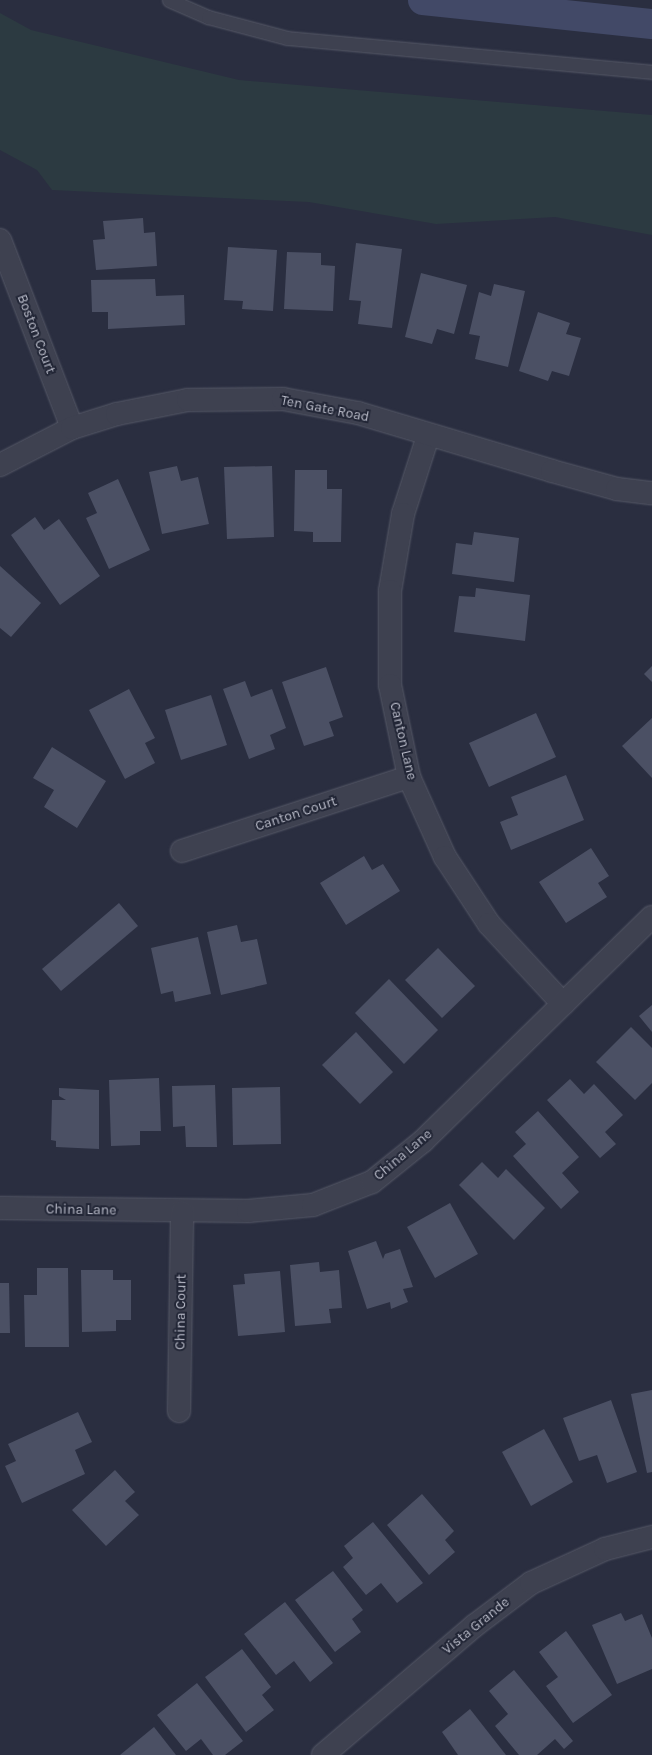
<!DOCTYPE html>
<style>
body{margin:0}
#map{position:relative;width:652px;height:1755px;overflow:hidden;background:#2a2e40;font-family:Karla,sans-serif}
div>[style]{position:absolute}
.green>*{inset:0;background:#2c3a41}
.canal>*{height:30px;margin:-15px;padding:0 15px;transform-origin:15px;border-radius:15px;background:#424967}
.building>*{inset:0;background:#4b5064}
.roads{filter:drop-shadow(0 0 1px #565967) drop-shadow(0 0 1px #565967)}
.service>*{height:13px;margin:-6.5px;padding:0 6.5px;transform-origin:6.5px;border-radius:6.5px;background:#3e4150}
.minor>*{height:22px;margin:-11px;padding:0 11px;transform-origin:11px;border-radius:11px;background:#3e4150}
span{translate:-50% -50%;white-space:nowrap;text-align:center;line-height:1.15;-webkit-text-stroke:4px #222636;paint-order:stroke}
.street-label{font-size:14px;color:#bbbdca}
</style>
<div id="map">
<div class="green">
<i style="clip-path:polygon(0 13px,31px 30px,239px 80px,652px 115px,652px 235px,555px 217px,436px 224px,309px 202px,52px 190px,37px 170px,0 150px)"></i>
</div>
<div class="canal">
<i style="left:423px;top:0;width:230px;rotate:6deg"></i>
</div>
<div class="building">
<i style="clip-path:polygon(143px 218px,144px 233px,155px 232px,157px 266px,96px 270px,93px 240px,105px 239px,103px 221px)"></i>
<i style="clip-path:polygon(356px 243px,402px 249px,392px 328px,358px 324px,361px 301px,349px 300px)"></i>
<i style="clip-path:polygon(228px 247px,277px 250px,273px 311px,242px 309px,243px 301px,224px 300px)"></i>
<i style="clip-path:polygon(287px 252px,321px 253px,321px 265px,335px 266px,333px 311px,284px 309px)"></i>
<i style="clip-path:polygon(421px 273px,467px 285px,454px 334px,437px 329px,432px 344px,405px 337px)"></i>
<i style="clip-path:polygon(155px 279px,156px 296px,184px 295px,185px 325px,108px 329px,108px 312px,92px 312px,91px 280px)"></i>
<i style="clip-path:polygon(494px 284px,525px 291px,508px 367px,475px 359px,480px 336px,469px 334px,479px 292px,491px 296px)"></i>
<i style="clip-path:polygon(538px 312px,570px 323px,566px 334px,581px 338px,569px 376px,552px 371px,548px 381px,519px 371px)"></i>
<i style="clip-path:polygon(177px 466px,181px 481px,198px 477px,209px 524px,162px 534px,149px 472px)"></i>
<i style="clip-path:polygon(272px 466px,274px 537px,227px 539px,224px 467px)"></i>
<i style="clip-path:polygon(295px 470px,327px 470px,327px 489px,342px 489px,341px 542px,313px 542px,313px 532px,294px 531px)"></i>
<i style="clip-path:polygon(118px 479px,150px 550px,109px 569px,86px 518px,97px 513px,88px 493px)"></i>
<i style="clip-path:polygon(35px 517px,44px 530px,59px 519px,100px 576px,60px 605px,11px 535px)"></i>
<i style="clip-path:polygon(474px 532px,519px 538px,514px 582px,452px 574px,456px 543px,472px 545px)"></i>
<i style="clip-path:polygon(0 566px,41px 603px,11px 637px,0 628px)"></i>
<i style="clip-path:polygon(476px 588px,530px 595px,525px 641px,454px 632px,459px 596px,475px 597px)"></i>
<i style="clip-path:polygon(652px 666px,652px 682px,644px 674px)"></i>
<i style="clip-path:polygon(326px 667px,343px 717px,329px 722px,334px 736px,304px 746px,282px 682px)"></i>
<i style="clip-path:polygon(245px 681px,251px 697px,272px 689px,286px 728px,270px 735px,275px 749px,249px 759px,223px 689px)"></i>
<i style="clip-path:polygon(129px 689px,155px 738px,145px 743px,155px 763px,125px 779px,89px 710px)"></i>
<i style="clip-path:polygon(211px 695px,227px 745px,181px 760px,165px 710px)"></i>
<i style="clip-path:polygon(536px 713px,556px 757px,489px 787px,469px 743px)"></i>
<i style="clip-path:polygon(652px 718px,652px 778px,622px 746px)"></i>
<i style="clip-path:polygon(52px 747px,106px 781px,77px 828px,44px 807px,54px 790px,33px 778px)"></i>
<i style="clip-path:polygon(566px 775px,584px 820px,511px 850px,500px 822px,518px 815px,511px 797px)"></i>
<i style="clip-path:polygon(591px 848px,609px 876px,598px 883px,607px 897px,566px 923px,539px 882px)"></i>
<i style="clip-path:polygon(364px 856px,372px 870px,383px 864px,400px 891px,346px 925px,320px 883px)"></i>
<i style="clip-path:polygon(119px 903px,138px 926px,61px 991px,42px 969px)"></i>
<i style="clip-path:polygon(237px 925px,241px 942px,257px 939px,267px 984px,221px 995px,207px 932px)"></i>
<i style="clip-path:polygon(198px 937px,211px 994px,175px 1002px,173px 991px,161px 994px,151px 948px)"></i>
<i style="clip-path:polygon(438px 948px,475px 986px,442px 1018px,405px 980px)"></i>
<i style="clip-path:polygon(389px 979px,438px 1030px,404px 1064px,355px 1013px)"></i>
<i style="clip-path:polygon(652px 1005px,652px 1032px,639px 1016px)"></i>
<i style="clip-path:polygon(631px 1027px,652px 1048px,652px 1083px,635px 1100px,596px 1062px)"></i>
<i style="clip-path:polygon(356px 1032px,393px 1072px,360px 1104px,322px 1065px)"></i>
<i style="clip-path:polygon(159px 1078px,161px 1131px,140px 1131px,140px 1145px,111px 1146px,109px 1080px)"></i>
<i style="clip-path:polygon(570px 1079px,584px 1094px,594px 1084px,623px 1115px,605px 1132px,616px 1144px,600px 1158px,547px 1100px)"></i>
<i style="clip-path:polygon(215px 1085px,217px 1147px,186px 1147px,185px 1126px,173px 1127px,172px 1086px)"></i>
<i style="clip-path:polygon(280px 1087px,281px 1144px,233px 1145px,232px 1088px)"></i>
<i style="clip-path:polygon(59px 1088px,99px 1090px,99px 1149px,56px 1147px,56px 1141px,51px 1140px,52px 1100px,66px 1100px,59px 1096px)"></i>
<i style="clip-path:polygon(538px 1111px,579px 1157px,562px 1173px,579px 1192px,561px 1209px,513px 1156px,526px 1144px,515px 1132px)"></i>
<i style="clip-path:polygon(482px 1162px,498px 1178px,506px 1169px,545px 1208px,514px 1240px,459px 1185px)"></i>
<i style="clip-path:polygon(450px 1203px,478px 1254px,435px 1278px,407px 1227px)"></i>
<i style="clip-path:polygon(376px 1241px,383px 1259px,385px 1254px,400px 1249px,413px 1287px,403px 1289px,408px 1302px,391px 1309px,390px 1302px,367px 1309px,348px 1251px)"></i>
<i style="clip-path:polygon(319px 1262px,320px 1272px,339px 1270px,342px 1308px,329px 1309px,331px 1323px,295px 1326px,290px 1265px)"></i>
<i style="clip-path:polygon(37px 1268px,68px 1268px,69px 1347px,25px 1347px,24px 1295px,37px 1295px)"></i>
<i style="clip-path:polygon(81px 1270px,113px 1270px,113px 1280px,131px 1280px,131px 1320px,116px 1320px,116px 1331px,82px 1332px)"></i>
<i style="clip-path:polygon(280px 1271px,285px 1332px,238px 1336px,233px 1285px,245px 1284px,244px 1274px)"></i>
<i style="clip-path:polygon(0 1283px,9px 1283px,10px 1333px,0 1333px)"></i>
<i style="clip-path:polygon(652px 1390px,652px 1472px,647px 1473px,631px 1394px)"></i>
<i style="clip-path:polygon(611px 1400px,637px 1472px,607px 1483px,597px 1455px,579px 1461px,563px 1418px)"></i>
<i style="clip-path:polygon(78px 1412px,92px 1442px,75px 1450px,85px 1474px,22px 1503px,5px 1466px,16px 1461px,8px 1444px)"></i>
<i style="clip-path:polygon(544px 1429px,573px 1482px,531px 1506px,502px 1452px)"></i>
<i style="clip-path:polygon(115px 1470px,135px 1492px,125px 1501px,139px 1515px,106px 1546px,72px 1510px)"></i>
<i style="clip-path:polygon(422px 1494px,454px 1531px,445px 1540px,455px 1552px,429px 1575px,387px 1525px)"></i>
<i style="clip-path:polygon(373px 1522px,423px 1583px,397px 1603px,381px 1583px,366px 1595px,343px 1567px,353px 1558px,344px 1546px)"></i>
<i style="clip-path:polygon(333px 1571px,363px 1610px,352px 1619px,361px 1632px,335px 1652px,295px 1600px)"></i>
<i style="clip-path:polygon(285px 1602px,333px 1663px,310px 1682px,294px 1661px,276px 1675px,244px 1634px)"></i>
<i style="clip-path:polygon(621px 1613px,625px 1621px,642px 1614px,652px 1638px,652px 1669px,617px 1684px,592px 1625px)"></i>
<i style="clip-path:polygon(566px 1631px,612px 1695px,573px 1723px,546px 1686px,558px 1677px,539px 1652px)"></i>
<i style="clip-path:polygon(242px 1649px,271px 1687px,262px 1695px,274px 1710px,246px 1732px,205px 1677px)"></i>
<i style="clip-path:polygon(514px 1670px,573px 1741px,564px 1749px,555px 1739px,537px 1755px,519px 1755px,495px 1726px,508px 1714px,489px 1691px)"></i>
<i style="clip-path:polygon(197px 1683px,243px 1741px,225px 1755px,213px 1755px,201px 1739px,186px 1751px,157px 1715px)"></i>
<i style="clip-path:polygon(470px 1709px,506px 1755px,458px 1755px,442px 1732px)"></i>
<i style="clip-path:polygon(154px 1727px,176px 1755px,120px 1755px)"></i>
</div>
<div class="roads">
<div class="service">
<i style="left:169px;top:0;width:43px;rotate:23.6deg"></i>
<i style="left:208px;top:17px;width:82px;rotate:14.9deg"></i>
<i style="left:287px;top:38px;width:367px;rotate:5.3deg"></i>
</div>
<div class="minor">
<i style="left:0;top:240px;width:201px;rotate:69deg"></i>
<i style="left:428px;top:436px;width:82px;rotate:107.8deg"></i>
<i style="left:403px;top:514px;width:78px;rotate:99.6deg"></i>
<i style="left:390px;top:591px;width:94px;rotate:90deg"></i>
<i style="left:390px;top:685px;width:94px;rotate:78.3deg"></i>
<i style="left:409px;top:777px;width:88px;rotate:65.8deg"></i>
<i style="left:445px;top:857px;width:80px;rotate:56.7deg"></i>
<i style="left:489px;top:924px;width:109px;rotate:47.2deg"></i>
<i style="left:0;top:465px;width:81px;rotate:-27.2deg"></i>
<i style="left:72px;top:428px;width:47px;rotate:-17.3deg"></i>
<i style="left:117px;top:414px;width:72px;rotate:-11.2deg"></i>
<i style="left:188px;top:400px;width:95px;rotate:-0.6deg"></i>
<i style="left:283px;top:399px;width:76px;rotate:10.6deg"></i>
<i style="left:358px;top:413px;width:202px;rotate:16.6deg"></i>
<i style="left:552px;top:471px;width:67px;rotate:15.5deg"></i>
<i style="left:617px;top:489px;width:35px;rotate:7deg"></i>
<i style="left:182px;top:851px;width:239px;rotate:-18.1deg"></i>
<i style="left:0;top:1208px;width:248px;rotate:0.7deg"></i>
<i style="left:248px;top:1211px;width:65px;rotate:-5.3deg"></i>
<i style="left:313px;top:1205px;width:63px;rotate:-21.3deg"></i>
<i style="left:372px;top:1182px;width:65px;rotate:-38.8deg"></i>
<i style="left:423px;top:1141px;width:320px;rotate:-44.4deg"></i>
<i style="left:179px;top:1411px;width:199px;rotate:-89.1deg"></i>
<i style="left:323px;top:1755px;width:199px;rotate:-40.5deg"></i>
<i style="left:474px;top:1626px;width:71px;rotate:-37deg"></i>
<i style="left:531px;top:1583px;width:81px;rotate:-24.7deg"></i>
<i style="left:605px;top:1549px;width:49px;rotate:-14.3deg"></i>
</div>
</div>
<div class="street-label">
<span style="left:36px;top:334px;rotate:69deg">Boston Court</span>
<span style="left:325px;top:409px;rotate:11deg">Ten Gate Road</span>
<span style="left:403px;top:741px;rotate:77deg">Canton Lane</span>
<span style="left:296px;top:814px;rotate:-18deg">Canton Court</span>
<span style="left:403px;top:1155px;rotate:-40deg">China Lane</span>
<span style="left:81px;top:1210px;rotate:1deg">China Lane</span>
<span style="left:181px;top:1312px;rotate:-89deg">China Court</span>
<span style="left:476px;top:1626px;rotate:-39deg">Vista Grande</span>
</div>
</div>
